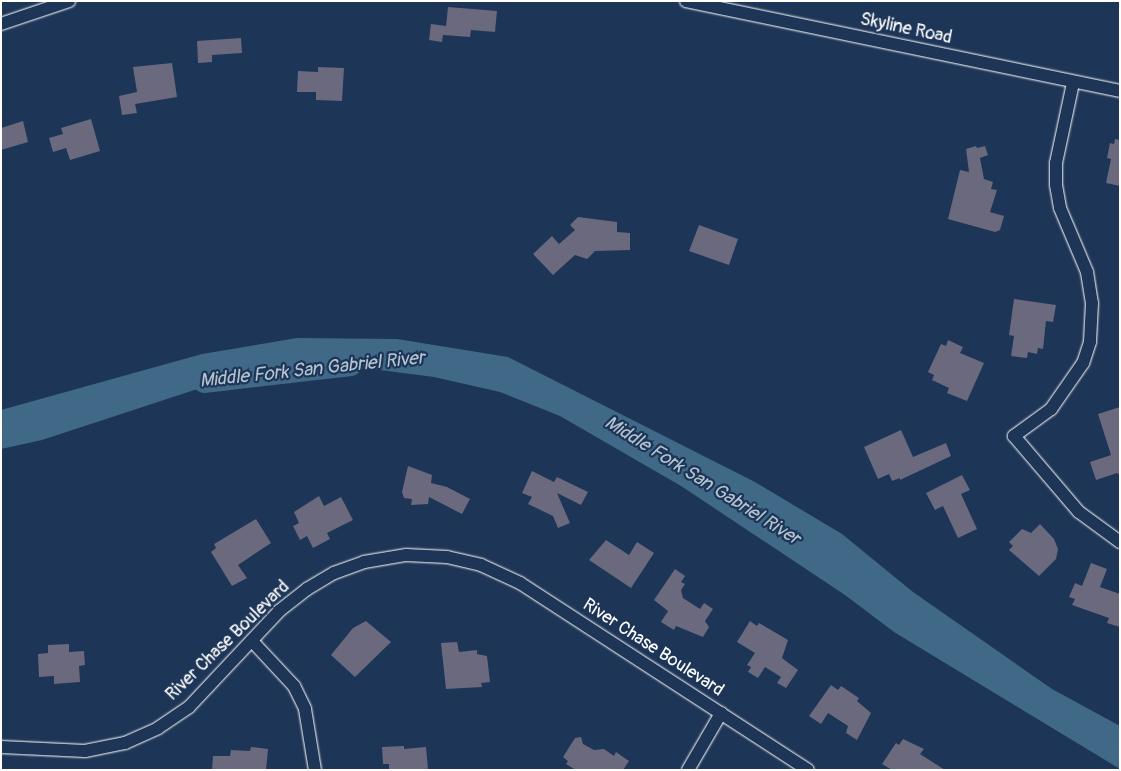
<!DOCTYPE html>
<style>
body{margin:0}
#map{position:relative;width:1121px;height:771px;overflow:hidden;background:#1d3557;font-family:Pangolin,sans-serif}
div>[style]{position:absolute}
.water>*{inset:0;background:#406987}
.river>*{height:22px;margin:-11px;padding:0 11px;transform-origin:11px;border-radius:11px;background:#406987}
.building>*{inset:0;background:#6a697d}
.roads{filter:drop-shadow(0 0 1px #fff) drop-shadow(0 0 1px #fff)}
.minor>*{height:12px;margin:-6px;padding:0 6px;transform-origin:6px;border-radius:6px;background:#1d3557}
span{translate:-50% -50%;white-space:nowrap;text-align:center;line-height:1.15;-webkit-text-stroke:4.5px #1d3557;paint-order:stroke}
.street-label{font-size:18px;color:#fff}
.water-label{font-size:19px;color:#b3c3cf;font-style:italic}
.frame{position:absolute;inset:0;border:2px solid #fff;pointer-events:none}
</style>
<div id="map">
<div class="water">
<i style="clip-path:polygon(297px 338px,397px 339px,508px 357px,755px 482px,842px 534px,913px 592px,1052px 689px,1120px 726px,1120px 769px,894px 632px,845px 595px,681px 486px,560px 416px,500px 392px,434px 377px,372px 369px,290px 367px,225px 380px,42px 440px,1px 449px,1px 410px,202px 354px)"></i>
</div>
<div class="river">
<i style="left:204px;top:382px;width:148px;rotate:-6.6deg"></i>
</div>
<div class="building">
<i style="clip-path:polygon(448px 7px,497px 11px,495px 32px,471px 30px,470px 37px,443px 35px,442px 42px,429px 40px,431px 24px,446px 26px)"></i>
<i style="clip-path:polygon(241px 38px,242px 53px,212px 55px,212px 62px,198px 63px,197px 41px)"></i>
<i style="clip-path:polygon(172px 63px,177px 97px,135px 104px,137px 113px,122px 115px,119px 96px,137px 92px,133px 67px)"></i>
<i style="clip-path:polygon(318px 67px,344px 68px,342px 101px,316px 100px,316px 92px,297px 92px,298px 71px,318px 72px)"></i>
<i style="clip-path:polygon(91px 119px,100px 151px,70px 160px,66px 148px,53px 152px,49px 138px,63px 134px,61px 128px)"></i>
<i style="clip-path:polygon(23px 121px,28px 142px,1px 150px,1px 128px)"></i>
<i style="clip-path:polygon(1115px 139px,1120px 140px,1120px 186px,1106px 183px,1111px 159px,1107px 158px,1110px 143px,1114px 144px)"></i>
<i style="clip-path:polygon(976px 146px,977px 148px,985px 146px,988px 155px,980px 158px,984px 179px,993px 182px,991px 189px,997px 190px,990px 212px,1004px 216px,1000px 230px,995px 232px,948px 219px,960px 170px,969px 172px,966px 149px)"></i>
<i style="clip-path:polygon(578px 217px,617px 222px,617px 232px,630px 233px,630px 250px,595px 251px,587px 259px,575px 255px,553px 275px,533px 254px,552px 236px,559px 244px,575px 230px,570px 225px)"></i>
<i style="clip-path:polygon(699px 225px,738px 239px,729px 265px,689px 251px)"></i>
<i style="clip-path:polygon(1014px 299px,1056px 305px,1053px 322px,1046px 321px,1043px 349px,1038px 348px,1037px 354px,1028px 352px,1027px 358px,1011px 356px,1014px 336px,1009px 335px)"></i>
<i style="clip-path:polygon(948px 340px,963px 347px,960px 353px,984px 363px,967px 401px,947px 393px,949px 388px,932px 380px,934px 375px,928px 372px,941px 344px,946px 346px)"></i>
<i style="clip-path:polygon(1120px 407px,1120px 475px,1117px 473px,1096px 480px,1090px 462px,1111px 455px,1098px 414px)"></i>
<i style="clip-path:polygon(901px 430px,913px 457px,946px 443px,951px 456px,900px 480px,900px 478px,892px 481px,889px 474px,878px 479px,864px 447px)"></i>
<i style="clip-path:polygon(408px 466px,432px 475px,431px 483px,447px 487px,470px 499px,462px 514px,429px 497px,428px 504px,411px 505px,412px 499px,404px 498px,402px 492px)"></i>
<i style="clip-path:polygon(532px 471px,554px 482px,557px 477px,588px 492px,581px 505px,557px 493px,570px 523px,558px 528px,553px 516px,528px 504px,532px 497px,522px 493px)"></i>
<i style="clip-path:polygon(962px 475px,970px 490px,961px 494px,977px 529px,958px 538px,943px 506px,935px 510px,926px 493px)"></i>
<i style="clip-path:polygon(319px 496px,324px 506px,341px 497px,353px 520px,327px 533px,330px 539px,313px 548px,307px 536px,300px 540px,293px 526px,299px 523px,294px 512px)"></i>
<i style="clip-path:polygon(256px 519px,271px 543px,238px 565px,247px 578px,232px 586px,211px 552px,216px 548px,214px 544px)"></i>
<i style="clip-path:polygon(1040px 524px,1054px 539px,1058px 549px,1056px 559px,1039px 576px,1009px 550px,1013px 546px,1009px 542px,1022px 529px,1031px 533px)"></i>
<i style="clip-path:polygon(606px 540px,629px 555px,637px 542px,654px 553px,631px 588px,589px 560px)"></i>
<i style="clip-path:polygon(1091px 563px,1107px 569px,1100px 587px,1120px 594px,1120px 627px,1107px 623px,1109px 618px,1072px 605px,1075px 599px,1069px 597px,1075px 583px,1082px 586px)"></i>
<i style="clip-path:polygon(675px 569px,685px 576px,681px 582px,685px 584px,681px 590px,683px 598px,700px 609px,704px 603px,713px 609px,705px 621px,709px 627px,703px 637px,676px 626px,674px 630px,661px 622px,668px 611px,654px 600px)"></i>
<i style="clip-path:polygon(366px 621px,391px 642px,355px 677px,331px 655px,353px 628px)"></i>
<i style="clip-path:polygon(750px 621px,757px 626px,759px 623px,788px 640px,782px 658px,798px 670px,786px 688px,777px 683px,781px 677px,765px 667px,758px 678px,748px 672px,751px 667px,747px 665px,755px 653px,737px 642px)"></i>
<i style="clip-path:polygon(457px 642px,459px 652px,477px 650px,477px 654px,487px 656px,490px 682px,481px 683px,482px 687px,446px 689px,441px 643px)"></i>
<i style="clip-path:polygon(69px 644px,69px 652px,84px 651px,85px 665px,79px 666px,80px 682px,54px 684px,54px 676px,39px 677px,38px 654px,48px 653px,48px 645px)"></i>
<i style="clip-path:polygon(831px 685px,838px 690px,841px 686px,859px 698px,857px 701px,871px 713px,857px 740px,846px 733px,848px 726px,828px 713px,821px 724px,809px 716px)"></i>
<i style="clip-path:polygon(581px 737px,583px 744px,594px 750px,604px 749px,614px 756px,616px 752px,626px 759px,629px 761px,623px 770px,576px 770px,566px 764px,568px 761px,563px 757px,575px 738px)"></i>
<i style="clip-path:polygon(903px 739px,924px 749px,920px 754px,945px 770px,892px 770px,882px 764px,896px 743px,899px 745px)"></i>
<i style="clip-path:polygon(404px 746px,404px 749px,426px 747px,428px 769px,389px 770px,389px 764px,383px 764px,382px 747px)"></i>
<i style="clip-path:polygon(251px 747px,268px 749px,266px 770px,212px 770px,213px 756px,230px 756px,231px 750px,250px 751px)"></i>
</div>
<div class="roads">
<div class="minor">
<i style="left:686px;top:1px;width:443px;rotate:11.7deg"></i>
<i style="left:1px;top:24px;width:72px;rotate:-18.7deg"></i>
<i style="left:1073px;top:83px;width:82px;rotate:102deg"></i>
<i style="left:1056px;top:163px;width:22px;rotate:90deg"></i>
<i style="left:1056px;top:185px;width:23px;rotate:80deg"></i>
<i style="left:1060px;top:208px;width:69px;rotate:67.1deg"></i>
<i style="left:1087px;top:272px;width:31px;rotate:81deg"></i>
<i style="left:1092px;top:303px;width:39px;rotate:93deg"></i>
<i style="left:1090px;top:342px;width:22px;rotate:108deg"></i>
<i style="left:1083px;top:363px;width:56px;rotate:124.8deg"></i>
<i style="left:1051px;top:409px;width:46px;rotate:143.9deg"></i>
<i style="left:1014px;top:436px;width:100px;rotate:49.5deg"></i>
<i style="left:1079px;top:512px;width:51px;rotate:36.2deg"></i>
<i style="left:252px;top:641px;width:62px;rotate:47deg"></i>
<i style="left:294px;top:686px;width:25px;rotate:64deg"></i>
<i style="left:305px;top:709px;width:62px;rotate:80.7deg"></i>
<i style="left:1px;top:747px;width:84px;rotate:2.7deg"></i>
<i style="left:85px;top:751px;width:41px;rotate:-11.3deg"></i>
<i style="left:125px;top:743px;width:36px;rotate:-24deg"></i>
<i style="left:158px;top:728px;width:37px;rotate:-34deg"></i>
<i style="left:189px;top:707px;width:132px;rotate:-46.8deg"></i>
<i style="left:279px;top:611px;width:36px;rotate:-38deg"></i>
<i style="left:307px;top:589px;width:31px;rotate:-31deg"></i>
<i style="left:334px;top:573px;width:32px;rotate:-20deg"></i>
<i style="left:364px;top:562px;width:43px;rotate:-9.5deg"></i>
<i style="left:406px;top:555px;width:41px;rotate:2.8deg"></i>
<i style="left:447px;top:557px;width:35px;rotate:13deg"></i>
<i style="left:481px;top:565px;width:43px;rotate:24.8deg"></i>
<i style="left:520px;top:583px;width:343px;rotate:33deg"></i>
<i style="left:688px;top:770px;width:66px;rotate:-59.9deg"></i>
</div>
</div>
<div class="street-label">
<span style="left:906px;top:29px;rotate:12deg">Skyline Road</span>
<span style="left:228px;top:641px;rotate:-44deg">River Chase Boulevard</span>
<span style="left:653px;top:648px;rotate:33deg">River Chase Boulevard</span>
</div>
<div class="water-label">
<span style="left:312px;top:370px;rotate:-6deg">Middle Fork San Gabriel River</span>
<span style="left:702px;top:481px;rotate:32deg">Middle Fork San Gabriel River</span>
</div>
<div class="frame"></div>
</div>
